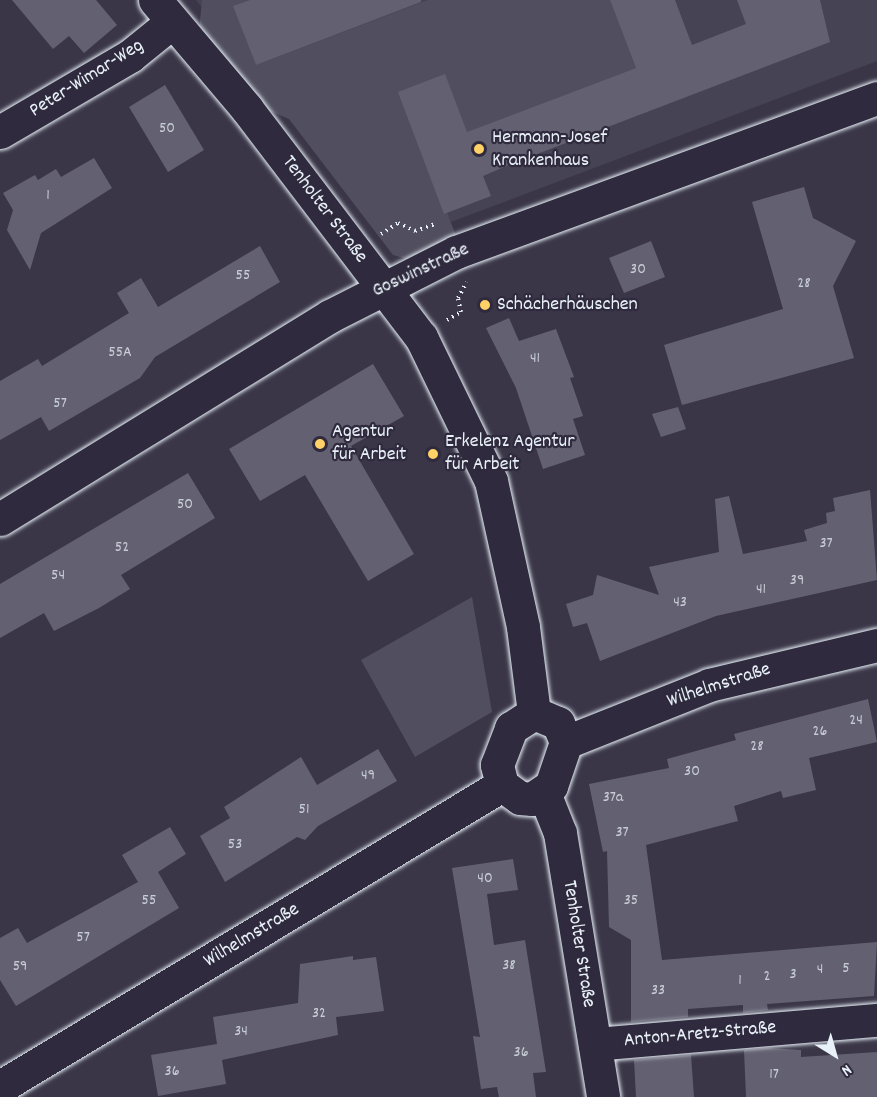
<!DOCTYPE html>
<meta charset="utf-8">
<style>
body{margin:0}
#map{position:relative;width:877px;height:1097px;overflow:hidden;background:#3a3648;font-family:Dekko,sans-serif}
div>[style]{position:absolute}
.built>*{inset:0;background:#464354}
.green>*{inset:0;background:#504e5f}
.building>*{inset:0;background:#636171}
.path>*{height:4px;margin-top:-2px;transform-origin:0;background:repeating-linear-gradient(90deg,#e8f1f8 0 1.5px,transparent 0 6px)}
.roads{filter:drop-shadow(0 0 2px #e8f1f8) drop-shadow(0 0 2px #e8f1f8)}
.minor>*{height:33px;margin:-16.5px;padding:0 16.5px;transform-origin:16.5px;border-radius:16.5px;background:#2f2a3d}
.major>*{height:33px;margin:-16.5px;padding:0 16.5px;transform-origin:16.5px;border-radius:16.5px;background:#2f2a3d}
.dots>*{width:16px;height:16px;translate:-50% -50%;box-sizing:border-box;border:3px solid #2f2a3d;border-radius:50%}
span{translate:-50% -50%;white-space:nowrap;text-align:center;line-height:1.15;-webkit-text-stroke:4.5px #2f2a3d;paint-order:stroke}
.number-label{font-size:16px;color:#c7cdd6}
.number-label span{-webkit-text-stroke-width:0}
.street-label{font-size:20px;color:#e8f1f8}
.poi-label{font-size:20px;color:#e8f1f8}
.left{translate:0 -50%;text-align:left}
.north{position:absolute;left:805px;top:1025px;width:60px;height:60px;-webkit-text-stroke:4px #2f2a3d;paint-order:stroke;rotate:143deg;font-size:16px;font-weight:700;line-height:24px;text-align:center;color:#e8f1f8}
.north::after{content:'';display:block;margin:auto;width:21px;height:27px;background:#e8f1f8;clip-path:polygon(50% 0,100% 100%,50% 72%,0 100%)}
</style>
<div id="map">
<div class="built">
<i style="clip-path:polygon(196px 0,877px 0,877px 61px,398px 242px,384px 237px)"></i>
</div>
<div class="green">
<i style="clip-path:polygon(202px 0,250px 0,234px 6px,256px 65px,428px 0,610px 0,636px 68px,467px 132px,399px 92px,457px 238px,407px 259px,393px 255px,289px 119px,247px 101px,199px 31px)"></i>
<i style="clip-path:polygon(472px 597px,492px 712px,415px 757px,361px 660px)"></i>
</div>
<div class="building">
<i style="clip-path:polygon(12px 0,96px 0,117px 25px,84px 53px,69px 36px,53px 49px)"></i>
<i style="clip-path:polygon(250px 0,421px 0,421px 2px,256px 65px,233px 6px)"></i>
<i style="clip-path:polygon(610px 0,675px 0,692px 45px,746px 24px,737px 0,820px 0,830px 42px,511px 164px,483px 176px,491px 196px,444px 214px,398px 92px,445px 74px,467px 132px,636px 68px)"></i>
<i style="clip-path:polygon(165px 85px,204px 150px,168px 172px,129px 107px)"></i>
<i style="clip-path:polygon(94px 158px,112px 188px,41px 233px,30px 270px,7px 230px,13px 210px,3px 193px,35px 175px,38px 180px,56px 169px,61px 177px)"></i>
<i style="clip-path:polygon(804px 187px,813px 218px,856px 241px,833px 286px,854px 358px,682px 405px,664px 345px,783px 309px,752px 202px)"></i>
<i style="clip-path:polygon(651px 241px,665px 277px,624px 293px,609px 258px)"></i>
<i style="clip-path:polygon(260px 246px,280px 282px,155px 357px,140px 378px,49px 431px,41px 417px,0 440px,0 381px,38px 359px,42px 366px,129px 313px,117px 293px,141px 278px,158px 307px)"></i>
<i style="clip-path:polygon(509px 318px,519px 341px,556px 329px,574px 377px,570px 378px,583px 416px,573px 419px,585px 455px,543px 469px,516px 388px,486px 328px)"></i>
<i style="clip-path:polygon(373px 364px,404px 416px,351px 446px,414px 554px,368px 581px,305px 475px,260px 501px,229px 449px)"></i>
<i style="clip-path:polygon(678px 407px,686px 429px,661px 437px,652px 414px)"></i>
<i style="clip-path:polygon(188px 473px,215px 518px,121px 575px,130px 589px,99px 608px,54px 631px,44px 613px,0 638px,0 584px)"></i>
<i style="clip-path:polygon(870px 490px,877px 580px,716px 616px,600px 661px,587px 623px,573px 627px,566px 604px,593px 595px,597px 575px,659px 595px,649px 567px,719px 552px,715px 499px,729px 496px,743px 554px,807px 541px,804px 530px,827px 523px,826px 513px,835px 511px,833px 498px)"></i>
<i style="clip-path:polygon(868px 699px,877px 742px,809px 758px,816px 790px,783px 798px,781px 791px,734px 806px,738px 821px,646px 845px,662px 960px,877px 942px,874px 996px,767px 1004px,768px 1010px,743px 1013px,743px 1005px,688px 1009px,688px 1017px,631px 1022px,631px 940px,609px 927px,607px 851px,603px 852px,589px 784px,669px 768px,667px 759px,736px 740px,734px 734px)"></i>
<i style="clip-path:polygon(378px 749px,397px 781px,318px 826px,305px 840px,297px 837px,225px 882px,200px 836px,230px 818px,224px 807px,301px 757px,317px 785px)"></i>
<i style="clip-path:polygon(170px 827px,186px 854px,158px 872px,179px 908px,16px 1006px,0 980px,0 938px,18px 928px,27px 943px,138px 882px,122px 855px)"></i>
<i style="clip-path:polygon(513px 859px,518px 890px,487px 894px,494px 945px,525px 940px,546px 1072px,533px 1073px,536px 1097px,499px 1097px,497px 1087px,481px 1089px,473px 1036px,480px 1037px,452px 868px)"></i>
<i style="clip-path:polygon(353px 956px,353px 960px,376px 957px,384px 1011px,336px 1017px,338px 1035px,222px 1060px,226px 1084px,158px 1096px,151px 1055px,217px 1044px,213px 1017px,298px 1003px,300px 964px)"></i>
<i style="clip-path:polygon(768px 1048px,801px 1050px,801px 1057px,877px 1052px,877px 1097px,746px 1097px,744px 1050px)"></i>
<i style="clip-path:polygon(691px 1055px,694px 1097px,636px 1097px,634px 1060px)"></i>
</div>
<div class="path">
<i style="left:381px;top:234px;width:20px;rotate:-33deg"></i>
<i style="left:398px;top:223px;width:19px;rotate:25deg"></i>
<i style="left:415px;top:231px;width:21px;rotate:-19deg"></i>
<i style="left:447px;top:320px;width:16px;rotate:-30deg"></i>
<i style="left:461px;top:312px;width:14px;rotate:-102deg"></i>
<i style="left:458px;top:298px;width:18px;rotate:-61deg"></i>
</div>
<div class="roads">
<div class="minor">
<i style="left:155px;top:0;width:143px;rotate:49.8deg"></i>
<i style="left:247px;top:109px;width:287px;rotate:52.7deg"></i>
<i style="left:421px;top:337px;width:160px;rotate:64.1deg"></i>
<i style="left:491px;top:481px;width:149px;rotate:77.6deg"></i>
<i style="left:523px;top:627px;width:87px;rotate:82.7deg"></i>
<i style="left:0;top:132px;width:151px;rotate:-30.3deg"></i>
<i style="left:130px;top:56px;width:54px;rotate:-39deg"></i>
<i style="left:534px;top:713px;width:26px;rotate:23deg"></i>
<i style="left:558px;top:723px;width:21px;rotate:67deg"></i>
<i style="left:566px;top:742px;width:46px;rotate:108.8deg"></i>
<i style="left:551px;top:786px;width:23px;rotate:146deg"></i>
<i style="left:532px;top:799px;width:12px;rotate:-175deg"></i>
<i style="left:520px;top:798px;width:22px;rotate:-144deg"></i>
<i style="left:502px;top:785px;width:21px;rotate:-104deg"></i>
<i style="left:497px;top:765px;width:40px;rotate:-69deg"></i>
<i style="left:511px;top:728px;width:27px;rotate:-33deg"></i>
<i style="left:566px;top:742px;width:154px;rotate:-21.7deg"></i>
<i style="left:709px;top:685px;width:173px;rotate:-13.4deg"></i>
<i style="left:544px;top:793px;width:43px;rotate:68.2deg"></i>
<i style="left:560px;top:833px;width:267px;rotate:80.7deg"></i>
<i style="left:595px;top:1044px;width:283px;rotate:-4.9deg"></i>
<i style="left:0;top:1087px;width:586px;rotate:-31.03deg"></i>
</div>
<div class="major">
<i style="left:0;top:519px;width:387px;rotate:-31.6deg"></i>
<i style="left:330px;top:316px;width:141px;rotate:-26.9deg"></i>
<i style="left:456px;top:252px;width:448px;rotate:-20.1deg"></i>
</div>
</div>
<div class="dots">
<i style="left:479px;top:149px;background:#ffd166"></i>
<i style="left:485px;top:305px;background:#ffd166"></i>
<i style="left:320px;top:444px;background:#ffd166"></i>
<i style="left:433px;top:454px;background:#ffd166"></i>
</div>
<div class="number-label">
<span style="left:167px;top:129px">50</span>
<span style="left:48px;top:196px">1</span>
<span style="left:638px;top:270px">30</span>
<span style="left:243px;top:276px">55</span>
<span style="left:804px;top:284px">28</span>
<span style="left:120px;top:353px">55A</span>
<span style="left:535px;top:359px">41</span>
<span style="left:60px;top:404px">57</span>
<span style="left:185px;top:505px">50</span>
<span style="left:826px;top:544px">37</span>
<span style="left:122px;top:548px">52</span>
<span style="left:58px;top:576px">54</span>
<span style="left:797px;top:581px">39</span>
<span style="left:761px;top:590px">41</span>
<span style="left:680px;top:603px">43</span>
<span style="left:856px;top:721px">24</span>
<span style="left:820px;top:732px">26</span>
<span style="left:757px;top:747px">28</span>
<span style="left:692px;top:772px">30</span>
<span style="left:368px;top:776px">49</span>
<span style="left:613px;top:798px">37a</span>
<span style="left:304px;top:810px">51</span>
<span style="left:622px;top:833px">37</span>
<span style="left:235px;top:845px">53</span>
<span style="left:485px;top:879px">40</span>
<span style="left:149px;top:901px">55</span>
<span style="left:631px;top:901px">35</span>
<span style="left:83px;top:938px">57</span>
<span style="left:509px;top:966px">38</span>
<span style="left:20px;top:967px">59</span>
<span style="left:846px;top:969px">5</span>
<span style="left:820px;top:970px">4</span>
<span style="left:793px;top:975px">3</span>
<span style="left:767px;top:977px">2</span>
<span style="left:740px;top:981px">1</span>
<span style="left:658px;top:991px">33</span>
<span style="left:319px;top:1014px">32</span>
<span style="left:241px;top:1032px">34</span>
<span style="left:521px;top:1053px">36</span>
<span style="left:172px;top:1072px">36</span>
<span style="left:774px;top:1075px">17</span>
</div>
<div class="street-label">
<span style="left:87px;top:79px;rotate:-32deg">Peter-Wimar-Weg</span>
<span style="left:324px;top:210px;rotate:53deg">Tenholter Straße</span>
<span style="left:421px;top:271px;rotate:-25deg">Goswinstraße</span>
<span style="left:719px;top:686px;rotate:-18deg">Wilhelmstraße</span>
<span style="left:252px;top:936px;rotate:-31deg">Wilhelmstraße</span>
<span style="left:578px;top:944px;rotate:81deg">Tenholter Straße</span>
<span style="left:700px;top:1035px;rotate:-5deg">Anton-Aretz-Straße</span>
</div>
<div class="poi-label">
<span class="left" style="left:492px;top:150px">Hermann-Josef<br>Krankenhaus</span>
<span class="left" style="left:497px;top:305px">Schächerhäuschen</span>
<span class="left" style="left:332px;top:444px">Agentur<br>für Arbeit</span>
<span class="left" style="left:445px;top:454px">Erkelenz Agentur<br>für Arbeit</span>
</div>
<div class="north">N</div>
</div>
